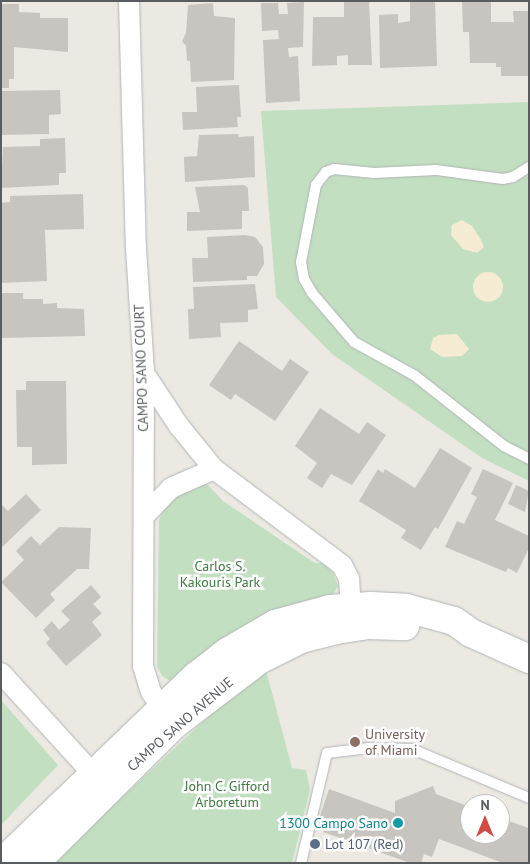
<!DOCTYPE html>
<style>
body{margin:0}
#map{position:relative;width:530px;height:864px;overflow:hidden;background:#ebe9e2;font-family:"PT Sans",sans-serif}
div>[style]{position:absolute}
.green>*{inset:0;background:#c2e0c1}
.sand>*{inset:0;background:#f5ecd3}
.round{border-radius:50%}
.building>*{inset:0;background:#c8c5c0}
.roads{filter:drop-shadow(0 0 1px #b2b4b7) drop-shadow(0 0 1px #b2b4b7)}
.lane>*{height:10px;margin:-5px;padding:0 5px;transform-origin:5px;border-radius:5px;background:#fff}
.street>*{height:20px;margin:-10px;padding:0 10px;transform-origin:10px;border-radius:10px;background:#fff}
.secondary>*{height:28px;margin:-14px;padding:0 14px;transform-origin:14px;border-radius:14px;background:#fff}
.dots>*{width:14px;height:14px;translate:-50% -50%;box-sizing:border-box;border:2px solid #fff;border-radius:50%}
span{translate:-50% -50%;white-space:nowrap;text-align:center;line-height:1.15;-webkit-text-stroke:5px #fff;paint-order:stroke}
.street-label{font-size:14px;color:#5a5d60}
.park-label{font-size:14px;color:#3e7b40}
.education-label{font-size:14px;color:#785e54}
.left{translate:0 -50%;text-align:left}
.culture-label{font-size:14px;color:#0d838f}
.right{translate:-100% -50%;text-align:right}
.service-label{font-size:14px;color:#4e5e75}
.frame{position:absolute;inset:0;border:2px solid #5a5d60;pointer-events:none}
.north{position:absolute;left:460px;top:794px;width:50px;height:50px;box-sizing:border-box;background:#fff;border:1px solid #bdbebf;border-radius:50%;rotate:0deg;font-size:14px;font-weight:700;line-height:20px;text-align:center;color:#5a5d60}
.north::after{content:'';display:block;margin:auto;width:18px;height:22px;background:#d24941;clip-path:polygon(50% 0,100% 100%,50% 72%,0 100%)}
</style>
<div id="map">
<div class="green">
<i style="clip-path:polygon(529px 102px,529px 481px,482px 458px,332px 354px,276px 297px,261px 111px)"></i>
<i style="clip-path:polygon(198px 484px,207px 484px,223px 501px,297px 551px,315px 563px,323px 563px,332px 571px,338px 586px,330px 600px,172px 682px,162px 676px,157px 666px,159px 520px,167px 501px)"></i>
<i style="clip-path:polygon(266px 670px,292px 768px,306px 770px,310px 790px,292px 863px,52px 863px,226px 700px)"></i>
<i style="clip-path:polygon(1px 700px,58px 765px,1px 825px)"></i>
</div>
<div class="sand">
<i style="clip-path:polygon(462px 220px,472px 226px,481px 240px,484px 247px,477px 253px,463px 249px,451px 235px,452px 225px)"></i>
<i class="round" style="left:473px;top:272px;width:30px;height:30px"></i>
<i style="clip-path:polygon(457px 334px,469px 349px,462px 356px,442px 357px,430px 349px,433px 338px,439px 335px)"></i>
</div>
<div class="building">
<i style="clip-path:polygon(344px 1px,369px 1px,372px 65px,348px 65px,348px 55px,337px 56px,337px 65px,312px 66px,313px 17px,344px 17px)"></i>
<i style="clip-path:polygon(410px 1px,435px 1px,437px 66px,380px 68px,379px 15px,398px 14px,398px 23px,410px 21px)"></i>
<i style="clip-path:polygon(462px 1px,491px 1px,491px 22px,514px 22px,513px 11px,529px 11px,528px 76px,501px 76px,501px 67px,496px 67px,496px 63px,470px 63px,469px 32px,463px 32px)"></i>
<i style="clip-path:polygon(304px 2px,303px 47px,288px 48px,289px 57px,298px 56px,300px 101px,266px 103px,263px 40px,279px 39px,278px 30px,262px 31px,261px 3px,278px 3px,279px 14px,288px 14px,287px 3px)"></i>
<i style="clip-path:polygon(213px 3px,214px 16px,235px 18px,234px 80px,191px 82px,190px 61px,187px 61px,186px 46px,182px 41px,186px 33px,188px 5px)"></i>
<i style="clip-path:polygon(1px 4px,19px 4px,19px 12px,40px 13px,40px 18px,68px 18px,68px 52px,14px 47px,14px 79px,9px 79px,9px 88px,1px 88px)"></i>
<i style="clip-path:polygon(239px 85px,241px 117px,237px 117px,238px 127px,183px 130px,182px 112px,197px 112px,196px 87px)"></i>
<i style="clip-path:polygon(60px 90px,61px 114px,49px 115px,49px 134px,1px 135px,1px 91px)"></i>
<i style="clip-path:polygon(238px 134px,239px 137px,254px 136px,255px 177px,185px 182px,184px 157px,197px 156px,199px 135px)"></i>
<i style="clip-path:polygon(65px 138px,66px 173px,59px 173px,59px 185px,1px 188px,3px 147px,40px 146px,40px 139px)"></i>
<i style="clip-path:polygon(244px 185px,248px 188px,249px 211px,242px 211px,242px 229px,187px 231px,187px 212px,200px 212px,195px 187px)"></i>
<i style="clip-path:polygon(83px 194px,84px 229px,45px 230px,47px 281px,1px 283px,1px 203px,10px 202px,10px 196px)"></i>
<i style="clip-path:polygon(245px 235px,255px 237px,263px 247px,264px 264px,257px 276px,247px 276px,247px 280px,193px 282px,192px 258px,208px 258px,207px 237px)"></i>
<i style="clip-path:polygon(255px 284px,258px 309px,248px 310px,248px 322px,220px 323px,221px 337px,189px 339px,188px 309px,194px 309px,193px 287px)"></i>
<i style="clip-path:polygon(1px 293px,23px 293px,23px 299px,43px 299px,43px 304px,57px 303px,57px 308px,84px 309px,85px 336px,1px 338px)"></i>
<i style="clip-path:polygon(239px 341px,282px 371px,290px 359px,309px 372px,275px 421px,235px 394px,231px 400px,209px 385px)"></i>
<i style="clip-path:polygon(26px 381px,66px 381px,67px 464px,32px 465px,32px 447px,17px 447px,16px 390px,26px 390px)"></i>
<i style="clip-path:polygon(320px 408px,359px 434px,367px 422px,386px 435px,352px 485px,331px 474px,322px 488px,307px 478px,317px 463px,295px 446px)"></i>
<i style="clip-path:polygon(440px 448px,472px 468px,438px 529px,435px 527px,421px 550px,401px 538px,406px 530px,359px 501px,378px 469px,383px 473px,385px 469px,415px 488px)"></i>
<i style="clip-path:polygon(483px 469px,513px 483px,495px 520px,529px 536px,529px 548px,517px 573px,508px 568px,506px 572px,445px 547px,457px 521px,464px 524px,477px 497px,471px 494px)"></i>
<i style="clip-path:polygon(516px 485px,529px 491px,525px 512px,508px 504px)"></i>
<i style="clip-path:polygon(26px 494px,41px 510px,1px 548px,1px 504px,8px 511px)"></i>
<i style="clip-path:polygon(59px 527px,91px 528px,89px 569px,77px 569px,50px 594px,55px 600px,36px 618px,1px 582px,24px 560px,16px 551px,31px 536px,40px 545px)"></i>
<i style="clip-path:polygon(91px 585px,101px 597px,93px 604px,102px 613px,92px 622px,102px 635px,66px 666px,46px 643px,50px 639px,43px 630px,52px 621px,59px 630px,70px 620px,61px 611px)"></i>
<i style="clip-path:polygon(433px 786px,436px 794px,470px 807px,470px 834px,500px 834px,500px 818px,529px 828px,529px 863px,503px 863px,439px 839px,432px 857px,424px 854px,421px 863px,410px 863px,323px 832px,327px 819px,320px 816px,329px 789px,395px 813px,395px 801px)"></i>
</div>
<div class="roads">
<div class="lane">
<i style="left:529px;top:167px;width:19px;rotate:148deg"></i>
<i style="left:513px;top:177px;width:10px;rotate:169deg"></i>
<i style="left:503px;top:179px;width:68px;rotate:-172.3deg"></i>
<i style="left:436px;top:170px;width:62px;rotate:177.2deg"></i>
<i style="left:374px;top:173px;width:40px;rotate:-174.3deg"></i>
<i style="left:334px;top:169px;width:9px;rotate:159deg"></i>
<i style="left:326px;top:172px;width:16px;rotate:128deg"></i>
<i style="left:316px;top:185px;width:78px;rotate:101deg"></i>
<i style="left:301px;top:262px;width:17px;rotate:80deg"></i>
<i style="left:304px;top:279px;width:16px;rotate:60deg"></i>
<i style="left:312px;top:293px;width:65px;rotate:49.4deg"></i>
<i style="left:354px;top:342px;width:68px;rotate:28.8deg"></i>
<i style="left:414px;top:375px;width:115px;rotate:38.3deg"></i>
<i style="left:504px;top:446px;width:28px;rotate:27deg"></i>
<i style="left:301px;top:863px;width:113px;rotate:-76.7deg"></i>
<i style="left:327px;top:753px;width:42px;rotate:-6.8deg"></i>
<i style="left:369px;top:748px;width:43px;rotate:1.3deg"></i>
<i style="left:412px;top:749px;width:127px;rotate:22.7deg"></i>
</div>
<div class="street">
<i style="left:129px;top:1px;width:247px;rotate:88.4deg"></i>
<i style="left:136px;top:248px;width:125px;rotate:86.3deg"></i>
<i style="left:144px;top:373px;width:293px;rotate:90.2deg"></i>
<i style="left:143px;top:666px;width:27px;rotate:73deg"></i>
<i style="left:151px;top:692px;width:32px;rotate:56deg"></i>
<i style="left:144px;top:373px;width:64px;rotate:56.6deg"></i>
<i style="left:179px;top:426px;width:55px;rotate:50.9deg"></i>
<i style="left:214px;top:469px;width:160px;rotate:36.9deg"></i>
<i style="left:342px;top:565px;width:16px;rotate:63deg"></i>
<i style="left:349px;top:579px;width:28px;rotate:86deg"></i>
<i style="left:144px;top:516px;width:39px;rotate:-46deg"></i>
<i style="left:171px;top:488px;width:47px;rotate:-23.8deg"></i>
<i style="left:1px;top:673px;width:135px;rotate:47.7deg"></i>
</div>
<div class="secondary">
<i style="left:1px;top:863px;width:269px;rotate:-43.8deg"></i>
<i style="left:195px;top:677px;width:41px;rotate:-38deg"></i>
<i style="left:227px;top:652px;width:56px;rotate:-30.3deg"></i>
<i style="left:275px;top:624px;width:57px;rotate:-15.3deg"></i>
<i style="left:330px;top:609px;width:41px;rotate:-4.2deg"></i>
<i style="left:371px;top:606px;width:35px;rotate:3deg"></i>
<i style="left:406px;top:608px;width:50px;rotate:15.2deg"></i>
<i style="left:454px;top:621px;width:21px;rotate:35deg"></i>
<i style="left:471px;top:633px;width:64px;rotate:24.1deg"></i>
<i style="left:35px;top:863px;width:196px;rotate:-44.8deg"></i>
<i style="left:174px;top:725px;width:107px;rotate:-37.4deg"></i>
<i style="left:259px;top:660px;width:47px;rotate:-26.6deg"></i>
<i style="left:301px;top:639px;width:36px;rotate:-14deg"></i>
<i style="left:336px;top:630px;width:33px;rotate:-9deg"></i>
<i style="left:369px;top:625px;width:36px;rotate:2deg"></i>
</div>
</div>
<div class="dots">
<i style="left:355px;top:742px;background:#8d6e63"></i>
<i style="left:398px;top:823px;background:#0f9aa8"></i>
<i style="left:315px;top:844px;background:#5c6f8a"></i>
</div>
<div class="street-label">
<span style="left:141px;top:368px;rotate:-92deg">CAMPO SANO COURT</span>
<span style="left:180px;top:724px;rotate:-41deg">CAMPO SANO AVENUE</span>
</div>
<div class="park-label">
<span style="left:220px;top:574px">Carlos S.<br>Kakouris Park</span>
<span style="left:227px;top:794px">John C. Gifford<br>Arboretum</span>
</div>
<div class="education-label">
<span class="left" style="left:365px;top:742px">University<br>of Miami</span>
</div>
<div class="culture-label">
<span class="right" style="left:388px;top:823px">1300 Campo Sano</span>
</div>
<div class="service-label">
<span class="left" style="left:325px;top:844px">Lot 107 (Red)</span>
</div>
<div class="frame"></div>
<div class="north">N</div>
</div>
